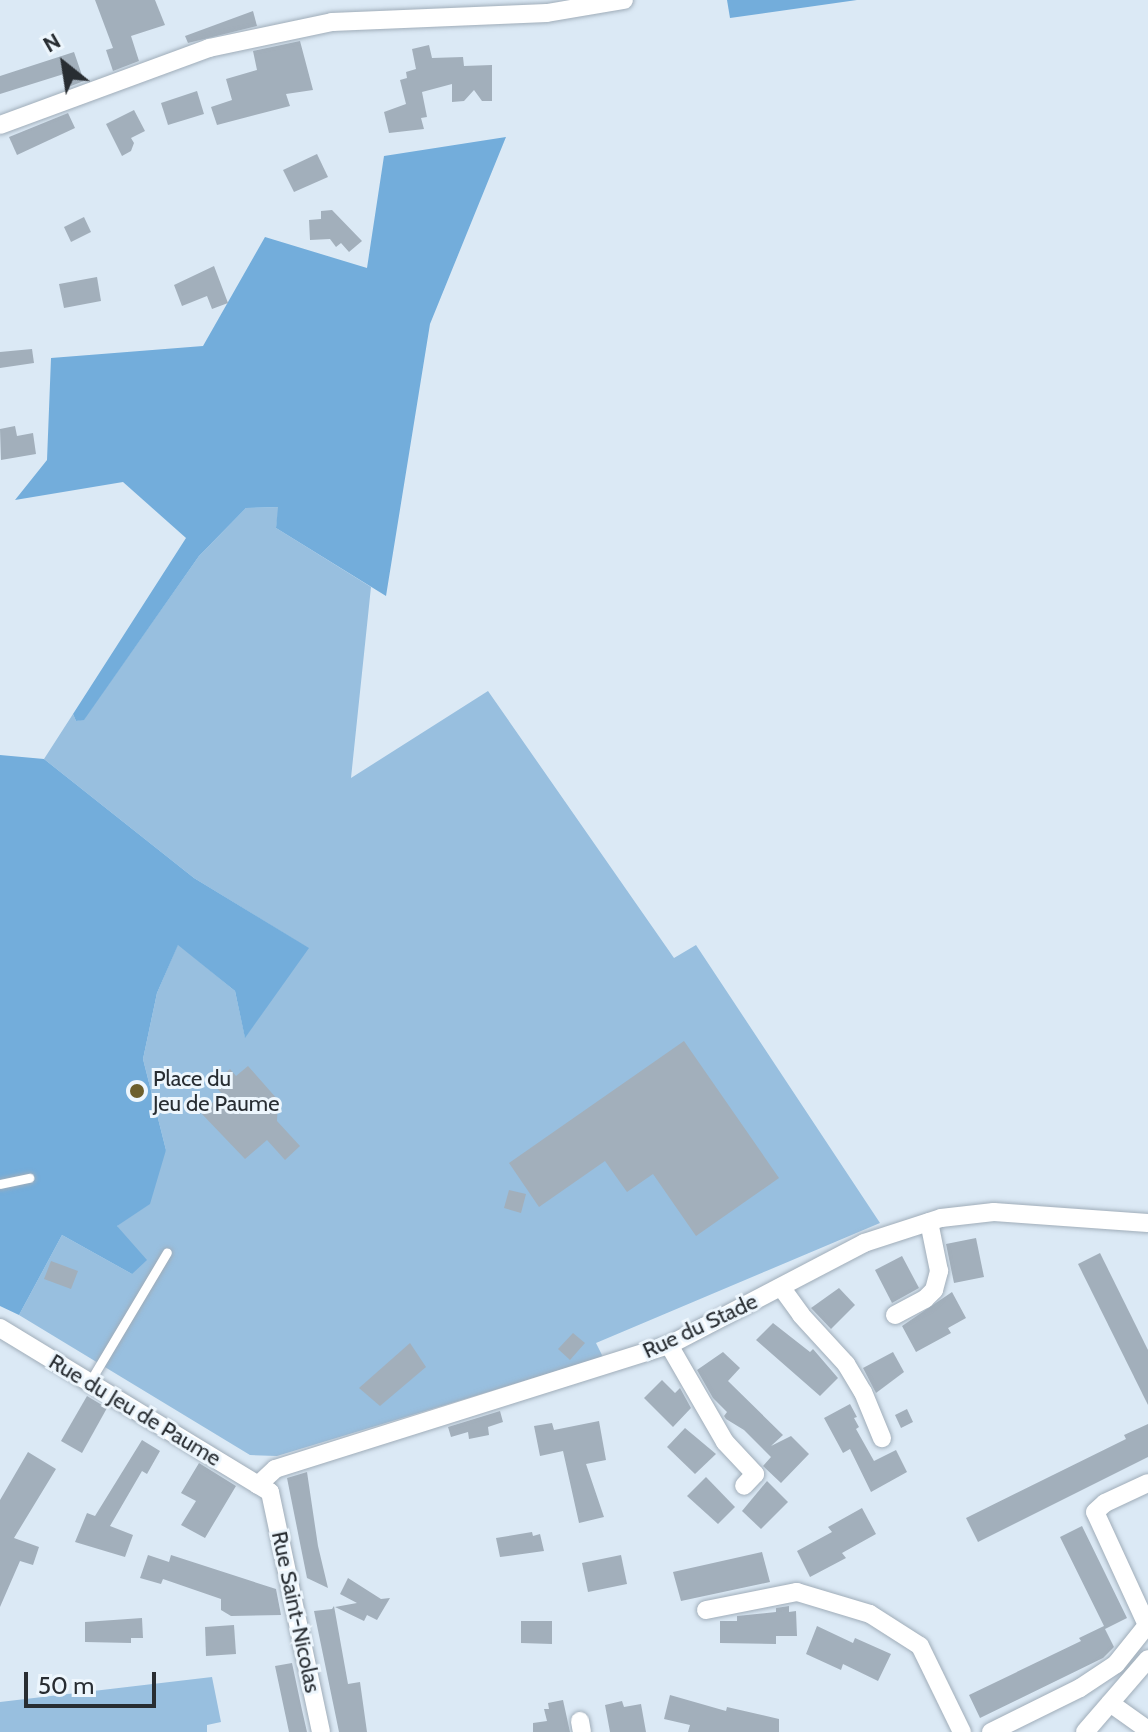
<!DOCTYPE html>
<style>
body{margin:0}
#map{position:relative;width:1148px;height:1732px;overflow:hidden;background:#dbe9f5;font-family:Cabin,sans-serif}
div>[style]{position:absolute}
.green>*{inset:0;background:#98bfdf}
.forest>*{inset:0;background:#73addb}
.building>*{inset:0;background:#a2afbb}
.roads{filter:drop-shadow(0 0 2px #a0adb9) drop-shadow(0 0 2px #a0adb9)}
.lane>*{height:9px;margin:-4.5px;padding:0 4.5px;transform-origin:4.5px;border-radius:4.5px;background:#fff}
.street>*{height:18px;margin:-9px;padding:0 9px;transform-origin:9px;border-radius:9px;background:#fff}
.dots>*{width:22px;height:22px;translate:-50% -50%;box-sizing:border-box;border:4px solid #edf6fd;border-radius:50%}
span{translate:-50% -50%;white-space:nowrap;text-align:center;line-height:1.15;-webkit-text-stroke:6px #edf6fd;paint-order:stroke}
.poi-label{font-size:22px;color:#282d32}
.left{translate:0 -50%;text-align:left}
.street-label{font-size:22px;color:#282d32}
.north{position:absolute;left:24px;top:24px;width:80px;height:80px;-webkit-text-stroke:6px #edf6fd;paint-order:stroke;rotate:330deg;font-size:22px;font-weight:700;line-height:32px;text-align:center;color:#282d32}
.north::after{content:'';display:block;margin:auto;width:28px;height:36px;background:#282d32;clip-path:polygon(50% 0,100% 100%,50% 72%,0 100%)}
.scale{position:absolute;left:24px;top:1672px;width:132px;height:36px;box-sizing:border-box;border:4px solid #282d32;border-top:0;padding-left:10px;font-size:24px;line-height:28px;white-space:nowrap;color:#282d32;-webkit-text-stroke:6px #edf6fd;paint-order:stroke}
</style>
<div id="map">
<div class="green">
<i style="clip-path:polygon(279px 507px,276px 528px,371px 587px,351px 778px,488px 691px,674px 958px,696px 945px,880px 1223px,596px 1343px,603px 1357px,277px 1456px,250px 1455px,19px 1315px,62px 1235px,132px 1274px,117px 1226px,166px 1150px,143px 1059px,157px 993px,178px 944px,235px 991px,245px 1037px,308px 948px,194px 878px,44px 759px,73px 714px,76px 721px,84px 719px,199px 556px,246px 508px)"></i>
<i style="clip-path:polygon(212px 1677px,221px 1722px,207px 1725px,207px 1732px,0 1732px,0 1702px)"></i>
</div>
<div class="forest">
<i style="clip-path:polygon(727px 0,857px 0,730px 18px)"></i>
<i style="clip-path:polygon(506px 137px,430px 324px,386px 596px,276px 528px,278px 507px,246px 508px,199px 556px,84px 720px,76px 721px,73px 714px,186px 538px,123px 482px,15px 500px,47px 460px,51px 358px,203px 346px,265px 237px,367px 268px,384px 156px)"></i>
<i style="clip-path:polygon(0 755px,44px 759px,194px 878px,309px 948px,245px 1038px,235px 991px,178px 945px,157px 993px,143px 1059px,166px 1150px,150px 1204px,117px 1226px,147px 1260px,132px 1274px,62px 1235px,19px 1315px,0 1306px)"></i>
</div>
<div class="building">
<i style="clip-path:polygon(95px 0,155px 0,165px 25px,131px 36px,139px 61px,113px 71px,106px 50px,113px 48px)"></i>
<i style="clip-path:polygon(253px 11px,257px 26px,188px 43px,185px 36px)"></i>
<i style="clip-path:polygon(300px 41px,313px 90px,286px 94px,290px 106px,217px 125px,211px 107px,232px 100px,226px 79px,257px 70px,253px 51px)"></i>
<i style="clip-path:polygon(429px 45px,432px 58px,463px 57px,464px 66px,492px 65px,492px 101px,482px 101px,474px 90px,464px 101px,452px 102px,452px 84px,422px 92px,427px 117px,421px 118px,424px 129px,389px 133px,384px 112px,406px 104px,400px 80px,407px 78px,406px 72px,416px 69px,412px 49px)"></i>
<i style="clip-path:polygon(74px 52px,84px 81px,71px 86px,67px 73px,0 94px,0 76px)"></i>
<i style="clip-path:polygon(197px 91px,204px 114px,168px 125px,161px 103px)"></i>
<i style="clip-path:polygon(134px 110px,145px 131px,131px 138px,134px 143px,131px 151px,122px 156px,106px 124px)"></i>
<i style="clip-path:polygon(68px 113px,75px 128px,17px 155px,9px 137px)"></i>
<i style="clip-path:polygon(317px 154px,328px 177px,294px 192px,283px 170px)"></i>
<i style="clip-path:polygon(332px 210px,362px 241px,349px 252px,341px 243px,336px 247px,330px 239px,310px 240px,309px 220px,321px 219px,321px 211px)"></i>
<i style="clip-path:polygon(84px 217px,91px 232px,71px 242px,64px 227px)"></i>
<i style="clip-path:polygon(214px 266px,228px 303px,212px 309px,207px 296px,182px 306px,174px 285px)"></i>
<i style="clip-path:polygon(97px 277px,101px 301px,64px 308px,59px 284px)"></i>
<i style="clip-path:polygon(32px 349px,34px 363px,0 368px,0 352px)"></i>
<i style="clip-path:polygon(15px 426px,17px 436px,33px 433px,36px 454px,1px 460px,0 429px)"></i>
<i style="clip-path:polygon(684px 1041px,779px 1178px,696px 1236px,653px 1174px,627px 1192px,605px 1161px,539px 1207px,509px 1163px)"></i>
<i style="clip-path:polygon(248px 1066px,278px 1100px,277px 1121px,300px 1146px,285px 1160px,267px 1140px,245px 1159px,201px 1113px,222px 1094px,213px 1084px,230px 1069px,236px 1076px)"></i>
<i style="clip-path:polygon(509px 1190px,526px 1194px,521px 1213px,504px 1208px)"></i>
<i style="clip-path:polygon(976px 1238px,984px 1277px,954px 1283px,946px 1244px)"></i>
<i style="clip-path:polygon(1100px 1253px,1148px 1350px,1148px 1405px,1078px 1264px)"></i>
<i style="clip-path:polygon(902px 1256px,919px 1288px,892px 1303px,875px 1270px)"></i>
<i style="clip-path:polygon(51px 1261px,78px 1271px,71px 1289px,44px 1279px)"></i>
<i style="clip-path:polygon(839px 1288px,855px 1305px,831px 1329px,811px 1308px)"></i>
<i style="clip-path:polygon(952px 1292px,966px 1318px,948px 1328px,951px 1333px,916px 1352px,902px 1326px)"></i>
<i style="clip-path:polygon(773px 1323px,810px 1352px,813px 1349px,838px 1378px,820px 1396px,756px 1340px)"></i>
<i style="clip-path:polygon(573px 1333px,585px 1343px,570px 1360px,558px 1349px)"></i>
<i style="clip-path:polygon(410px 1343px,426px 1367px,380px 1406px,359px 1388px)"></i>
<i style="clip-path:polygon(723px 1352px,740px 1368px,728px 1381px,783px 1435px,771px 1446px,791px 1436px,809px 1454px,781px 1483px,763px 1466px,771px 1457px,744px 1430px,726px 1419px,724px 1416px,727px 1412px,713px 1398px,697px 1370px)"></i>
<i style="clip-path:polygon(893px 1352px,904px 1372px,876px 1393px,863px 1368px)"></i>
<i style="clip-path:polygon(662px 1380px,675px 1393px,680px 1388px,691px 1408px,673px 1427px,644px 1398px)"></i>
<i style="clip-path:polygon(87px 1396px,107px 1408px,82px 1453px,61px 1441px)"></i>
<i style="clip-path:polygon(850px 1404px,857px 1417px,854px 1418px,859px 1427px,856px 1429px,874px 1461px,896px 1450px,907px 1472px,871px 1492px,850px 1449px,843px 1453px,824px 1418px)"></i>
<i style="clip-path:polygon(907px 1409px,913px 1422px,901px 1428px,895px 1415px)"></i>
<i style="clip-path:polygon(500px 1411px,503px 1422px,488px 1427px,489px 1435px,469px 1439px,468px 1432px,451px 1437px,448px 1427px)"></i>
<i style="clip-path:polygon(599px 1421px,606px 1460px,586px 1464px,604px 1517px,579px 1523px,563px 1451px,540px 1456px,534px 1426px,552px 1423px,554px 1430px)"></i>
<i style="clip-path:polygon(1148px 1424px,1148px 1457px,978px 1542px,966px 1518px,1126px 1439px,1124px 1435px)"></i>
<i style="clip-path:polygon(685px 1428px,716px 1454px,695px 1474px,667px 1447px)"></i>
<i style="clip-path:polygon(142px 1440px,160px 1451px,147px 1474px,142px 1471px,110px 1526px,133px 1535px,125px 1557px,75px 1542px,87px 1513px,95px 1516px)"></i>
<i style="clip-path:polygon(28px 1452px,56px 1469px,14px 1538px,39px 1547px,33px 1565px,20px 1561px,0 1607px,0 1500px)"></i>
<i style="clip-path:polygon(199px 1463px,236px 1486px,205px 1538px,181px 1525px,196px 1501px,181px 1493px)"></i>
<i style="clip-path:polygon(307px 1472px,318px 1546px,328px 1588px,307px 1578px,287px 1478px)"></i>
<i style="clip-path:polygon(706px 1477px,735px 1507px,718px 1524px,687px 1496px)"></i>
<i style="clip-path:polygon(767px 1481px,788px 1502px,761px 1529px,742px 1511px)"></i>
<i style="clip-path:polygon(862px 1508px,876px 1534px,842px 1553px,846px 1558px,810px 1577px,797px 1551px,832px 1532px,828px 1527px)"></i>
<i style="clip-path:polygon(1082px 1526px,1127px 1618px,1105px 1629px,1114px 1647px,1103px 1658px,980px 1718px,969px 1695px,1081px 1641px,1079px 1638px,1104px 1626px,1060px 1537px)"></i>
<i style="clip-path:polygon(532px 1532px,533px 1536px,540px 1534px,544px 1551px,500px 1557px,496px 1538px)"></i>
<i style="clip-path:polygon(762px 1552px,770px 1582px,681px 1601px,673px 1572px)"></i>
<i style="clip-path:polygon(148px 1555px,169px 1562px,171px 1555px,276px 1589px,281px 1615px,231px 1616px,221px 1610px,221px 1599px,163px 1579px,161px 1584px,140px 1578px)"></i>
<i style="clip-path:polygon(621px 1555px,627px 1584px,588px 1592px,582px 1563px)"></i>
<i style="clip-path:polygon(348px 1578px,381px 1599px,390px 1598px,377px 1620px,367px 1615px,364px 1621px,335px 1607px,357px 1603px,340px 1594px)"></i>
<i style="clip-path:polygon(334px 1606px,348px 1684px,360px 1682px,367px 1732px,339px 1732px,314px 1611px,332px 1609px)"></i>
<i style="clip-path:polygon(789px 1606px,789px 1612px,796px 1611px,797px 1636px,776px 1636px,776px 1644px,720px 1643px,720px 1621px,737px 1621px,737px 1616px,776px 1612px,776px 1608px)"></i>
<i style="clip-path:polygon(142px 1618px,143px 1638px,131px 1638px,131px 1643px,85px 1642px,85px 1622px)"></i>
<i style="clip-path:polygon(521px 1621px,552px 1621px,552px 1644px,521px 1643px)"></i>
<i style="clip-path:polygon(234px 1625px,236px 1654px,206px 1656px,205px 1627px)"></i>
<i style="clip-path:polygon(817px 1626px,853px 1643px,855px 1638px,891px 1654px,878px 1681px,843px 1664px,841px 1670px,806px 1654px)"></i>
<i style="clip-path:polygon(292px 1663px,302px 1710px,307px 1732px,289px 1732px,275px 1666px)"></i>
<i style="clip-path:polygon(670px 1695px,726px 1711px,727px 1707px,779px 1719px,779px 1732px,688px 1732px,690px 1725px,664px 1719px)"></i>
<i style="clip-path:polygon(563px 1700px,570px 1732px,533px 1732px,533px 1723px,547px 1721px,544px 1709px,549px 1709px,548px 1703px)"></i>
<i style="clip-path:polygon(622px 1701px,624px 1707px,641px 1704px,646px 1732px,610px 1732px,605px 1705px)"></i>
</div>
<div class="roads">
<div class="lane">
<i style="left:0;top:1184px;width:30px;rotate:-12deg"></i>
<i style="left:89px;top:1383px;width:152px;rotate:-59.2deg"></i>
</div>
<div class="street">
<i style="left:0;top:125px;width:223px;rotate:-20.2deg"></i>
<i style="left:209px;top:48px;width:126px;rotate:-11.9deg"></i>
<i style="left:332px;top:22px;width:215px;rotate:-2.4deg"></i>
<i style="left:547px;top:13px;width:78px;rotate:-9.6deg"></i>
<i style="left:781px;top:1287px;width:34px;rotate:54deg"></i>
<i style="left:801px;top:1315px;width:67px;rotate:47.4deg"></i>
<i style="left:846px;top:1364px;width:33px;rotate:59deg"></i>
<i style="left:863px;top:1392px;width:50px;rotate:67.6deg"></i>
<i style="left:895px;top:1315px;width:34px;rotate:-28deg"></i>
<i style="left:925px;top:1299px;width:13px;rotate:-45deg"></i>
<i style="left:934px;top:1290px;width:20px;rotate:-75deg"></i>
<i style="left:939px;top:1271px;width:50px;rotate:-101.5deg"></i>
<i style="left:0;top:1328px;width:316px;rotate:31.3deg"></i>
<i style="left:270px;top:1492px;width:245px;rotate:78deg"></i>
<i style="left:669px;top:1345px;width:112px;rotate:60deg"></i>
<i style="left:725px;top:1442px;width:44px;rotate:46.8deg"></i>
<i style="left:755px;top:1474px;width:16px;rotate:133deg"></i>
<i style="left:258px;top:1485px;width:23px;rotate:-43deg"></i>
<i style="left:275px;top:1469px;width:413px;rotate:-17.5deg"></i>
<i style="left:669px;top:1345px;width:220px;rotate:-27.6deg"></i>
<i style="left:864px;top:1243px;width:81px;rotate:-18deg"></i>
<i style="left:941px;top:1218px;width:53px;rotate:-6.5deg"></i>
<i style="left:994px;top:1212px;width:154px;rotate:4.1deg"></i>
<i style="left:706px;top:1610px;width:93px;rotate:-11.2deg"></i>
<i style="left:797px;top:1592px;width:76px;rotate:16.8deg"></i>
<i style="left:870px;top:1614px;width:59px;rotate:32.6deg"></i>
<i style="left:920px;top:1646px;width:96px;rotate:64deg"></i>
<i style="left:1147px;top:1625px;width:124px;rotate:-114.7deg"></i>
<i style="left:1095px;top:1512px;width:13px;rotate:-42deg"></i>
<i style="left:1105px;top:1503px;width:47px;rotate:-24.9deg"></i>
<i style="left:1110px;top:1703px;width:47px;rotate:35.4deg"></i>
<i style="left:580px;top:1721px;width:11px;rotate:80deg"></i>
<i style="left:991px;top:1732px;width:99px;rotate:-26.3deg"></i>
<i style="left:1080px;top:1688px;width:43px;rotate:-33.7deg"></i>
<i style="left:1116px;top:1664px;width:51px;rotate:-51.3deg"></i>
<i style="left:1085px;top:1732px;width:96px;rotate:-49.2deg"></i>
</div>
</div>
<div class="dots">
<i style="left:137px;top:1091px;background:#6d5f2c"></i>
</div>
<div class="poi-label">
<span class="left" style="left:153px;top:1091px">Place du<br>Jeu de Paume</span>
</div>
<div class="street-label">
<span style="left:700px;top:1326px;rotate:-25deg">Rue du Stade</span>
<span style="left:135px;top:1410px;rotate:31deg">Rue du Jeu de Paume</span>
<span style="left:296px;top:1612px;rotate:78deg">Rue Saint-Nicolas</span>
</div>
<div class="north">N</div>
<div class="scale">50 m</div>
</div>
